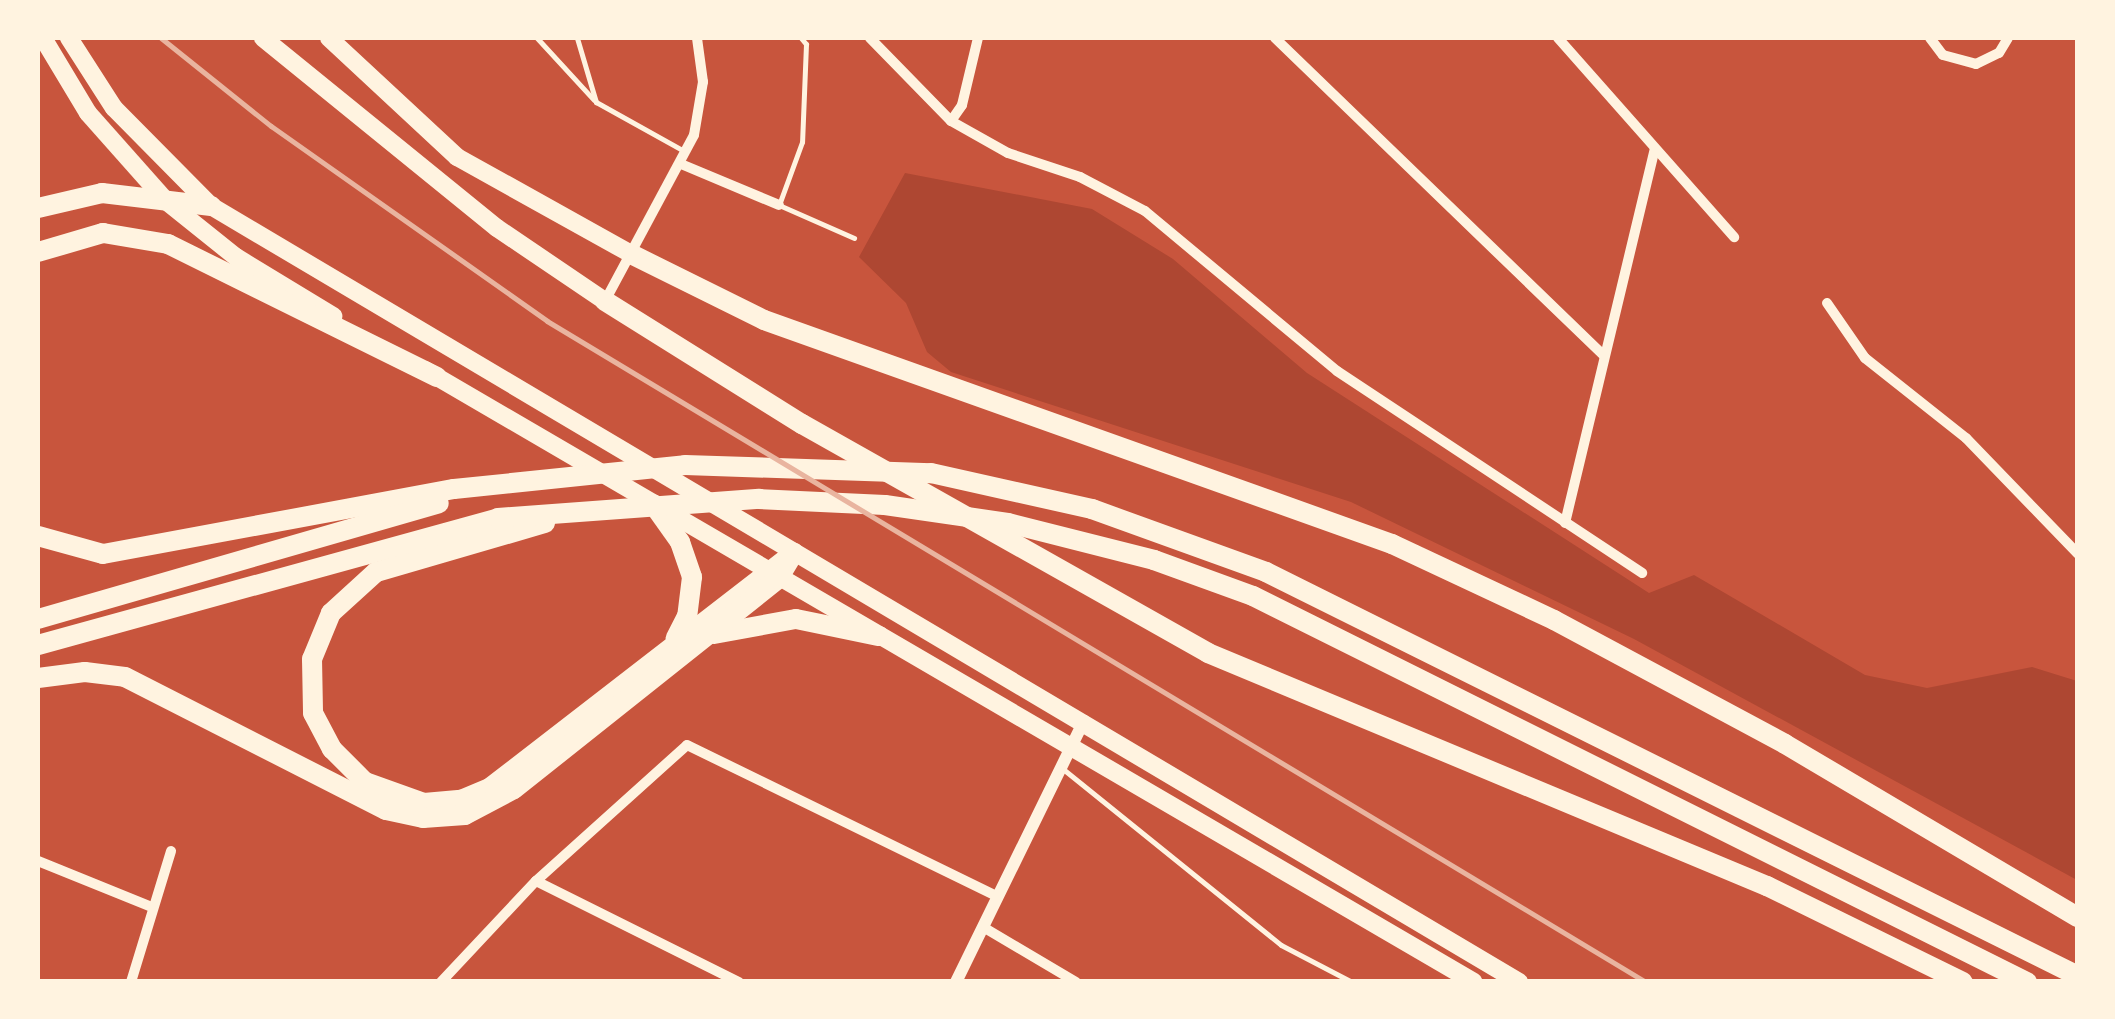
<!DOCTYPE html>
<style>
body{margin:0}
#map{position:relative;width:2115px;height:1019px;overflow:hidden;background:#c8553d;font-family:"Space Grotesk",sans-serif}
div>[style]{position:absolute}
.green>*{inset:0;background:#ae4732}
.service>*{height:5px;margin:-2.5px;padding:0 2.5px;transform-origin:2.5px;border-radius:2.5px;background:#fff3e0}
.minor>*{height:10px;margin:-5px;padding:0 5px;transform-origin:5px;border-radius:5px;background:#fff3e0}
.tertiary>*{height:12px;margin:-6px;padding:0 6px;transform-origin:6px;border-radius:6px;background:#fff3e0}
.primary>*{height:18px;margin:-9px;padding:0 9px;transform-origin:9px;border-radius:9px;background:#fff3e0}
.trunk>*{height:18px;margin:-9px;padding:0 9px;transform-origin:9px;border-radius:9px;background:#fff3e0}
.motorway>*{height:20px;margin:-10px;padding:0 10px;transform-origin:10px;border-radius:10px;background:#fff3e0}
.rail>*{height:5px;margin:-2.5px;padding:0 2.5px;transform-origin:2.5px;border-radius:2.5px;background:#e9b49f}
span{translate:-50% -50%;white-space:nowrap;text-align:center;line-height:1.15;-webkit-text-stroke:8px #fff3e0;paint-order:stroke}
.frame{position:absolute;inset:0;border:40px solid #fff3e0;pointer-events:none}
</style>
<div id="map">
<div class="green">
<i style="clip-path:polygon(905px 173px,1092px 209px,1173px 259px,1307px 373px,1649px 593px,1694px 575px,1865px 675px,1927px 688px,2032px 667px,2077px 681px,2077px 880px,1634px 639px,1351px 502px,951px 372px,927px 352px,906px 303px,859px 257px)"></i>
</div>
<div class="service">
<i style="left:537px;top:38px;width:84px;rotate:47.4deg"></i>
<i style="left:577px;top:38px;width:67px;rotate:73.5deg"></i>
<i style="left:596px;top:102px;width:101px;rotate:29.1deg"></i>
<i style="left:801px;top:38px;width:8px;rotate:50deg"></i>
<i style="left:806px;top:44px;width:98px;rotate:92.3deg"></i>
<i style="left:802px;top:142px;width:67px;rotate:110.1deg"></i>
<i style="left:779px;top:205px;width:82px;rotate:23.7deg"></i>
<i style="left:1063px;top:769px;width:280px;rotate:38.9deg"></i>
<i style="left:1281px;top:945px;width:80px;rotate:27.5deg"></i>
</div>
<div class="minor">
<i style="left:870px;top:38px;width:116px;rotate:45.7deg"></i>
<i style="left:951px;top:121px;width:65px;rotate:29.3deg"></i>
<i style="left:1008px;top:153px;width:76px;rotate:18.4deg"></i>
<i style="left:1080px;top:177px;width:73px;rotate:27.6deg"></i>
<i style="left:1145px;top:211px;width:250px;rotate:39.8deg"></i>
<i style="left:1337px;top:371px;width:366px;rotate:33.5deg"></i>
<i style="left:1275px;top:38px;width:456px;rotate:44deg"></i>
<i style="left:1558px;top:38px;width:266px;rotate:48.5deg"></i>
<i style="left:1930px;top:38px;width:21px;rotate:53deg"></i>
<i style="left:1943px;top:55px;width:34px;rotate:15deg"></i>
<i style="left:1976px;top:64px;width:25px;rotate:-26deg"></i>
<i style="left:1999px;top:53px;width:17px;rotate:-59deg"></i>
<i style="left:951px;top:121px;width:19px;rotate:-55deg"></i>
<i style="left:962px;top:105px;width:69px;rotate:-76.6deg"></i>
<i style="left:681px;top:164px;width:106px;rotate:22.7deg"></i>
<i style="left:605px;top:301px;width:188px;rotate:-61.8deg"></i>
<i style="left:694px;top:135px;width:54px;rotate:-80.4deg"></i>
<i style="left:703px;top:82px;width:44px;rotate:-97.8deg"></i>
<i style="left:1827px;top:303px;width:67px;rotate:55.4deg"></i>
<i style="left:1865px;top:358px;width:129px;rotate:38.4deg"></i>
<i style="left:1966px;top:438px;width:161px;rotate:46deg"></i>
<i style="left:1565px;top:523px;width:385px;rotate:-76.5deg"></i>
<i style="left:38px;top:861px;width:123px;rotate:22deg"></i>
<i style="left:536px;top:881px;width:227px;rotate:26.5deg"></i>
<i style="left:983px;top:927px;width:108px;rotate:30.6deg"></i>
<i style="left:131px;top:982px;width:137px;rotate:-73deg"></i>
<i style="left:441px;top:982px;width:139px;rotate:-46.8deg"></i>
<i style="left:536px;top:881px;width:203px;rotate:-42deg"></i>
<i style="left:687px;top:745px;width:346px;rotate:26deg"></i>
</div>
<div class="tertiary">
<i style="left:956px;top:982px;width:291px;rotate:-63.9deg"></i>
</div>
<div class="primary">
<i style="left:43px;top:38px;width:87px;rotate:59deg"></i>
<i style="left:88px;top:113px;width:118px;rotate:48.4deg"></i>
<i style="left:166px;top:201px;width:90px;rotate:38.7deg"></i>
<i style="left:236px;top:257px;width:114px;rotate:31.3deg"></i>
<i style="left:69px;top:38px;width:83px;rotate:57.3deg"></i>
<i style="left:114px;top:108px;width:138px;rotate:45.3deg"></i>
<i style="left:211px;top:206px;width:1521px;rotate:30.68deg"></i>
<i style="left:425px;top:370px;width:1214px;rotate:30.26deg"></i>
</div>
<div class="trunk">
<i style="left:263px;top:38px;width:301px;rotate:39.1deg"></i>
<i style="left:497px;top:228px;width:130px;rotate:34.1deg"></i>
<i style="left:329px;top:38px;width:175px;rotate:42.9deg"></i>
<i style="left:457px;top:157px;width:201px;rotate:29.1deg"></i>
</div>
<div class="motorway">
<i style="left:38px;top:208px;width:66px;rotate:-13.2deg"></i>
<i style="left:102px;top:193px;width:110px;rotate:6.8deg"></i>
<i style="left:38px;top:252px;width:68px;rotate:-16.3deg"></i>
<i style="left:103px;top:233px;width:66px;rotate:9.6deg"></i>
<i style="left:168px;top:244px;width:300px;rotate:26.3deg"></i>
<i style="left:633px;top:255px;width:146px;rotate:26.4deg"></i>
<i style="left:764px;top:320px;width:667px;rotate:19.63deg"></i>
<i style="left:1392px;top:544px;width:179px;rotate:25.1deg"></i>
<i style="left:1554px;top:620px;width:262px;rotate:28.2deg"></i>
<i style="left:1785px;top:744px;width:340px;rotate:30.6deg"></i>
<i style="left:605px;top:301px;width:232px;rotate:32deg"></i>
<i style="left:802px;top:424px;width:466px;rotate:29.4deg"></i>
<i style="left:1208px;top:653px;width:606px;rotate:22.63deg"></i>
<i style="left:1767px;top:886px;width:218px;rotate:26.1deg"></i>
<i style="left:653px;top:504px;width:47px;rotate:54.6deg"></i>
<i style="left:680px;top:542px;width:37px;rotate:71deg"></i>
<i style="left:692px;top:577px;width:39px;rotate:97deg"></i>
<i style="left:687px;top:616px;width:25px;rotate:117deg"></i>
<i style="left:545px;top:523px;width:176px;rotate:163.8deg"></i>
<i style="left:376px;top:572px;width:61px;rotate:137.7deg"></i>
<i style="left:331px;top:613px;width:50px;rotate:112.4deg"></i>
<i style="left:312px;top:659px;width:54px;rotate:88.9deg"></i>
<i style="left:313px;top:713px;width:41px;rotate:62.2deg"></i>
<i style="left:332px;top:749px;width:47px;rotate:45deg"></i>
<i style="left:365px;top:782px;width:63px;rotate:19.6deg"></i>
<i style="left:424px;top:803px;width:37px;rotate:-5deg"></i>
<i style="left:461px;top:800px;width:33px;rotate:-23deg"></i>
<i style="left:491px;top:787px;width:383px;rotate:-37.7deg"></i>
<i style="left:38px;top:536px;width:67px;rotate:15.5deg"></i>
<i style="left:103px;top:554px;width:357px;rotate:-10.5deg"></i>
<i style="left:454px;top:489px;width:232px;rotate:-5.9deg"></i>
<i style="left:685px;top:465px;width:246px;rotate:1.9deg"></i>
<i style="left:931px;top:473px;width:165px;rotate:12.6deg"></i>
<i style="left:1092px;top:509px;width:185px;rotate:19.9deg"></i>
<i style="left:1266px;top:572px;width:907px;rotate:26.45deg"></i>
<i style="left:38px;top:619px;width:417px;rotate:-16.1deg"></i>
<i style="left:714px;top:634px;width:83px;rotate:-10.4deg"></i>
<i style="left:796px;top:619px;width:85px;rotate:11.6deg"></i>
<i style="left:38px;top:645px;width:477px;rotate:-15.4deg"></i>
<i style="left:498px;top:518px;width:262px;rotate:-4.2deg"></i>
<i style="left:759px;top:499px;width:126px;rotate:2.7deg"></i>
<i style="left:885px;top:505px;width:124px;rotate:8.3deg"></i>
<i style="left:1008px;top:523px;width:151px;rotate:14.2deg"></i>
<i style="left:1154px;top:560px;width:105px;rotate:20deg"></i>
<i style="left:1253px;top:596px;width:865px;rotate:26.51deg"></i>
<i style="left:38px;top:678px;width:47px;rotate:-7.3deg"></i>
<i style="left:85px;top:672px;width:40px;rotate:7.1deg"></i>
<i style="left:125px;top:677px;width:293px;rotate:27deg"></i>
<i style="left:386px;top:810px;width:38px;rotate:12deg"></i>
<i style="left:423px;top:818px;width:42px;rotate:-4.1deg"></i>
<i style="left:465px;top:815px;width:55px;rotate:-28deg"></i>
<i style="left:514px;top:789px;width:337px;rotate:-38.5deg"></i>
<i style="left:778px;top:579px;width:23px;rotate:-59deg"></i>
</div>
<div class="rail">
<i style="left:161px;top:38px;width:141px;rotate:38.7deg"></i>
<i style="left:271px;top:126px;width:338px;rotate:35.2deg"></i>
<i style="left:547px;top:321px;width:1282px;rotate:31.03deg"></i>
</div>
<div class="frame"></div>
</div>
